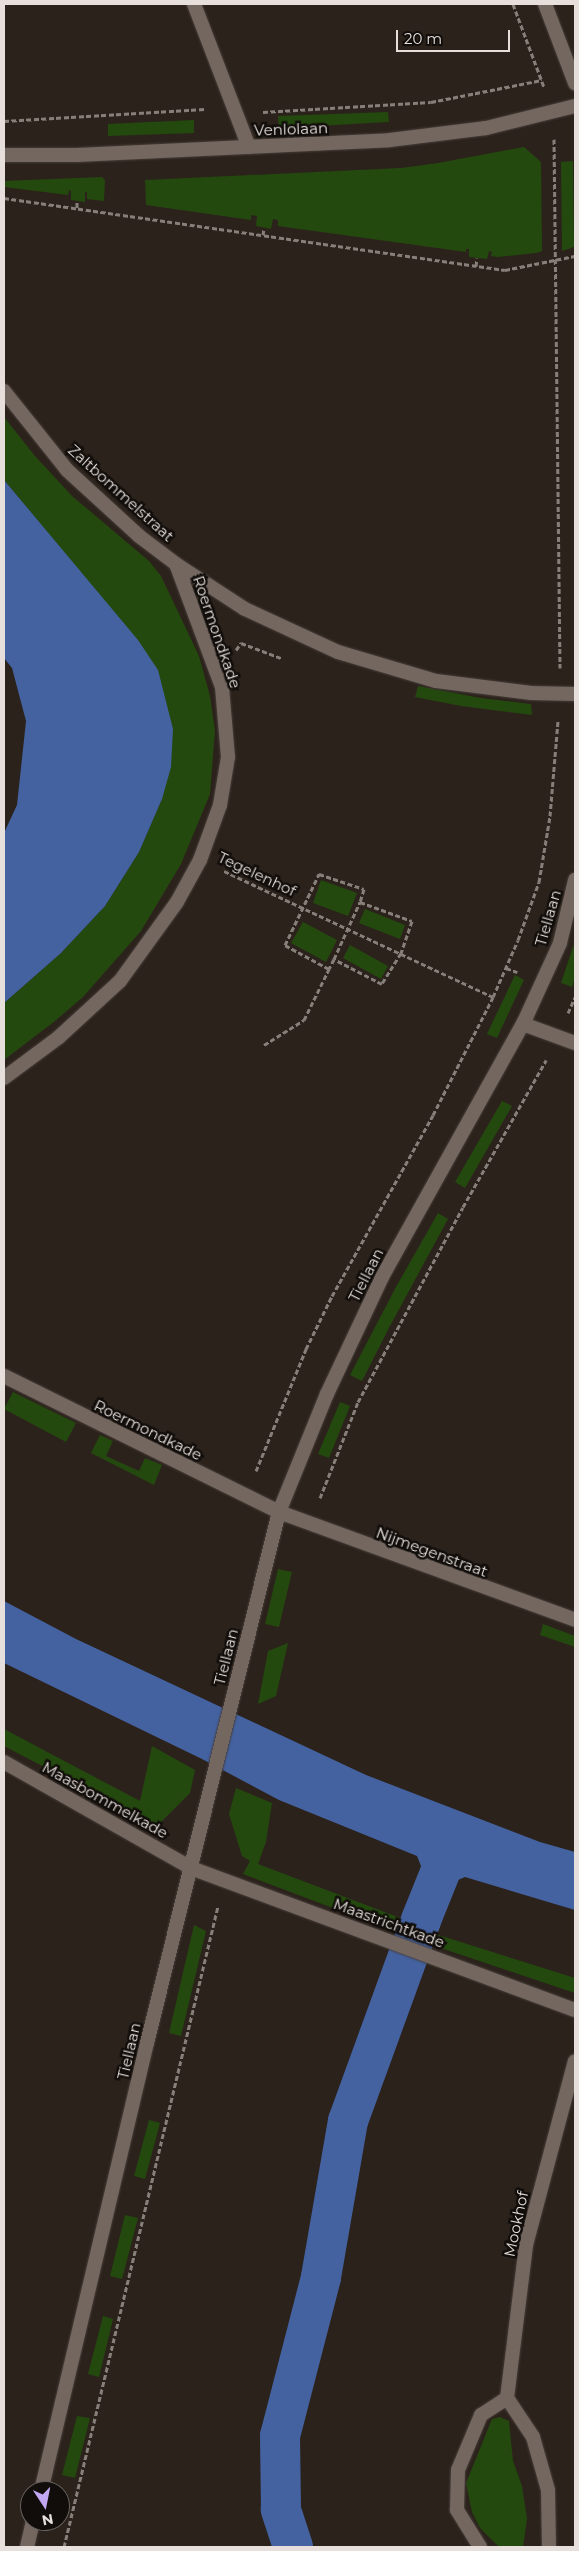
<!DOCTYPE html>
<style>
body{margin:0}
#map{position:relative;width:579px;height:2551px;overflow:hidden;background:#2c221c;font-family:Montserrat,sans-serif}
div>[style]{position:absolute}
.green>*{inset:0;background:#24490e}
.water>*{inset:0;background:#4462a0}
.canal>*{height:40px;margin:-20px;padding:0 20px;transform-origin:20px;border-radius:20px;background:#4462a0}
.path>*{height:3px;margin-top:-1.5px;transform-origin:0;background:repeating-linear-gradient(90deg,#877f7a 0 5px,transparent 0 7.5px)}
.roads{filter:drop-shadow(0 0 1px #463e39) drop-shadow(0 0 1px #463e39)}
.minor>*{height:14px;margin:-7px;padding:0 7px;transform-origin:7px;border-radius:7px;background:#746760}
span{translate:-50% -50%;white-space:nowrap;text-align:center;line-height:1.15;-webkit-text-stroke:5px #110d0a;paint-order:stroke}
.street-label{font-size:15px;color:#e6dfdb}
.frame{position:absolute;inset:0;border:5px solid #e6dfdb;pointer-events:none}
.north{position:absolute;left:20px;top:2481px;width:50px;height:50px;box-sizing:border-box;background:#110d0a;border:1px solid #66615e;border-radius:50%;rotate:169deg;font-size:14px;font-weight:700;line-height:20px;text-align:center;color:#e6dfdb}
.north::after{content:'';display:block;margin:auto;width:18px;height:22px;background:#c2a7f2;clip-path:polygon(50% 0,100% 100%,50% 72%,0 100%)}
.scale{position:absolute;left:396px;top:30px;width:114px;height:22px;box-sizing:border-box;border:2px solid #e6dfdb;border-top:0;padding-left:6px;font-size:15px;line-height:18px;white-space:nowrap;color:#e6dfdb;-webkit-text-stroke:4px #110d0a;paint-order:stroke}
</style>
<div id="map">
<div class="green">
<i style="clip-path:polygon(388px 112px,389px 122px,279px 128px,278px 116px)"></i>
<i style="clip-path:polygon(194px 120px,194px 133px,108px 136px,108px 124px)"></i>
<i style="clip-path:polygon(524px 147px,541px 162px,542px 251px,536px 253px,498px 257px,491px 256px,492px 252px,489px 251px,487px 259px,469px 257px,469px 249px,466px 249px,466px 252px,278px 226px,278px 220px,273px 219px,271px 229px,256px 226px,257px 216px,251px 215px,251px 220px,146px 205px,145px 180px,401px 168px,438px 163px)"></i>
<i style="clip-path:polygon(573px 161px,574px 247px,562px 251px,561px 162px)"></i>
<i style="clip-path:polygon(102px 177px,105px 180px,104px 201px,87px 199px,87px 192px,85px 192px,85px 202px,71px 200px,71px 191px,69px 190px,68px 195px,4px 187px,4px 181px)"></i>
<i style="clip-path:polygon(4px 417px,35px 456px,72px 496px,149px 561px,161px 576px,199px 656px,210px 696px,215px 730px,210px 794px,181px 864px,141px 931px,83px 997px,55px 1021px,4px 1060px,4px 1003px,61px 953px,105px 906px,139px 852px,162px 799px,48px 533px,4px 480px)"></i>
<i style="clip-path:polygon(418px 686px,481px 698px,531px 704px,532px 715px,461px 706px,415px 697px)"></i>
<i style="clip-path:polygon(321px 880px,357px 893px,348px 916px,313px 903px)"></i>
<i style="clip-path:polygon(365px 909px,405px 925px,400px 939px,359px 923px)"></i>
<i style="clip-path:polygon(303px 922px,337px 940px,326px 962px,291px 943px)"></i>
<i style="clip-path:polygon(575px 941px,575px 977px,572px 987px,561px 983px)"></i>
<i style="clip-path:polygon(350px 945px,388px 966px,381px 979px,343px 958px)"></i>
<i style="clip-path:polygon(515px 975px,524px 980px,497px 1038px,487px 1034px)"></i>
<i style="clip-path:polygon(502px 1101px,512px 1106px,465px 1188px,455px 1182px)"></i>
<i style="clip-path:polygon(438px 1213px,448px 1219px,390px 1326px,362px 1381px,350px 1375px,396px 1287px)"></i>
<i style="clip-path:polygon(13px 1392px,76px 1423px,66px 1442px,4px 1409px)"></i>
<i style="clip-path:polygon(340px 1402px,350px 1406px,329px 1458px,318px 1454px)"></i>
<i style="clip-path:polygon(100px 1435px,113px 1441px,106px 1456px,139px 1471px,145px 1458px,162px 1465px,154px 1485px,91px 1453px)"></i>
<i style="clip-path:polygon(278px 1569px,292px 1572px,279px 1627px,265px 1624px)"></i>
<i style="clip-path:polygon(543px 1624px,575px 1636px,575px 1647px,540px 1635px)"></i>
<i style="clip-path:polygon(288px 1643px,276px 1696px,258px 1704px,268px 1651px)"></i>
<i style="clip-path:polygon(4px 1729px,140px 1801px,152px 1746px,195px 1770px,190px 1793px,157px 1826px,4px 1746px)"></i>
<i style="clip-path:polygon(236px 1788px,272px 1803px,266px 1842px,258px 1864px,403px 1919px,405px 1914px,431px 1924px,429px 1932px,575px 1978px,575px 1993px,420px 1941px,243px 1874px,250px 1861px,242px 1856px,229px 1814px)"></i>
<i style="clip-path:polygon(194px 1925px,206px 1931px,181px 2036px,169px 2033px)"></i>
<i style="clip-path:polygon(149px 2120px,160px 2123px,145px 2179px,134px 2176px)"></i>
<i style="clip-path:polygon(125px 2215px,138px 2218px,122px 2279px,110px 2276px)"></i>
<i style="clip-path:polygon(103px 2316px,113px 2319px,99px 2377px,88px 2374px)"></i>
<i style="clip-path:polygon(77px 2416px,90px 2418px,75px 2478px,62px 2475px)"></i>
<i style="clip-path:polygon(500px 2417px,509px 2421px,513px 2461px,522px 2486px,527px 2519px,523px 2547px,499px 2547px,480px 2528px,472px 2512px,466px 2483px,492px 2419px)"></i>
</div>
<div class="water">
<i style="clip-path:polygon(4px 480px,138px 640px,158px 670px,173px 729px,171px 767px,162px 799px,139px 852px,105px 906px,61px 953px,4px 1003px,4px 833px,17px 805px,26px 721px,12px 668px,4px 658px)"></i>
<i style="clip-path:polygon(4px 1601px,76px 1639px,366px 1775px,540px 1842px,575px 1852px,575px 1910px,465px 1877px,446px 1885px,425px 1876px,417px 1856px,279px 1800px,202px 1759px,4px 1663px)"></i>
</div>
<div class="canal">
<i style="left:293px;top:2547px;width:40px;rotate:-108deg"></i>
<i style="left:281px;top:2509px;width:73px;rotate:-90.8deg"></i>
<i style="left:280px;top:2436px;width:164px;rotate:-75.5deg"></i>
<i style="left:321px;top:2277px;width:158px;rotate:-80.2deg"></i>
<i style="left:348px;top:2121px;width:214px;rotate:-70deg"></i>
<i style="left:421px;top:1920px;width:83px;rotate:-68.1deg"></i>
</div>
<div class="path">
<i style="left:513px;top:4px;width:89px;rotate:69.5deg"></i>
<i style="left:263px;top:112px;width:168px;rotate:-3.4deg"></i>
<i style="left:431px;top:102px;width:113px;rotate:-11.2deg"></i>
<i style="left:4px;top:121px;width:201px;rotate:-3.4deg"></i>
<i style="left:554px;top:139px;width:529px;rotate:89.35deg"></i>
<i style="left:4px;top:198px;width:506px;rotate:8.18deg"></i>
<i style="left:505px;top:270px;width:71px;rotate:-11.3deg"></i>
<i style="left:77px;top:208px;width:7px;rotate:-90deg"></i>
<i style="left:263px;top:235px;width:7px;rotate:-82deg"></i>
<i style="left:476px;top:266px;width:8px;rotate:-83deg"></i>
<i style="left:236px;top:650px;width:9px;rotate:-54deg"></i>
<i style="left:241px;top:643px;width:43px;rotate:20.6deg"></i>
<i style="left:224px;top:871px;width:297px;rotate:25.1deg"></i>
<i style="left:319px;top:874px;width:47px;rotate:18.4deg"></i>
<i style="left:364px;top:889px;width:14px;rotate:107deg"></i>
<i style="left:360px;top:902px;width:55px;rotate:20.1deg"></i>
<i style="left:412px;top:921px;width:34px;rotate:109deg"></i>
<i style="left:401px;top:953px;width:36px;rotate:122deg"></i>
<i style="left:382px;top:984px;width:54px;rotate:-152.5deg"></i>
<i style="left:334px;top:959px;width:11px;rotate:117deg"></i>
<i style="left:329px;top:969px;width:50px;rotate:-151.4deg"></i>
<i style="left:285px;top:945px;width:79px;rotate:-64.4deg"></i>
<i style="left:334px;top:959px;width:63px;rotate:-65.5deg"></i>
<i style="left:506px;top:968px;width:12px;rotate:20deg"></i>
<i style="left:568px;top:1013px;width:17px;rotate:-66deg"></i>
<i style="left:264px;top:1045px;width:47px;rotate:-32deg"></i>
<i style="left:304px;top:1020px;width:57px;rotate:-63.9deg"></i>
<i style="left:256px;top:1471px;width:132px;rotate:-67.7deg"></i>
<i style="left:306px;top:1349px;width:59px;rotate:-63.9deg"></i>
<i style="left:332px;top:1296px;width:207px;rotate:-60.8deg"></i>
<i style="left:433px;top:1115px;width:132px;rotate:-63deg"></i>
<i style="left:493px;top:997px;width:62px;rotate:-66.3deg"></i>
<i style="left:518px;top:940px;width:62px;rotate:-70.1deg"></i>
<i style="left:539px;top:882px;width:67px;rotate:-80.5deg"></i>
<i style="left:550px;top:816px;width:95px;rotate:-85.2deg"></i>
<i style="left:320px;top:1498px;width:103px;rotate:-68.4deg"></i>
<i style="left:358px;top:1402px;width:221px;rotate:-61.7deg"></i>
<i style="left:463px;top:1207px;width:169px;rotate:-60.5deg"></i>
<i style="left:64px;top:2547px;width:659px;rotate:-76.49deg"></i>
</div>
<div class="roads">
<div class="minor">
<i style="left:194px;top:4px;width:153px;rotate:69deg"></i>
<i style="left:545px;top:4px;width:85px;rotate:69.2deg"></i>
<i style="left:4px;top:155px;width:73px"></i>
<i style="left:77px;top:155px;width:313px;rotate:-2.7deg"></i>
<i style="left:390px;top:140px;width:97px;rotate:-7.1deg"></i>
<i style="left:486px;top:128px;width:92px;rotate:-13.9deg"></i>
<i style="left:4px;top:391px;width:101px;rotate:51.4deg"></i>
<i style="left:67px;top:470px;width:98px;rotate:42.5deg"></i>
<i style="left:139px;top:536px;width:46px;rotate:37.1deg"></i>
<i style="left:176px;top:564px;width:82px;rotate:33.1deg"></i>
<i style="left:245px;top:609px;width:102px;rotate:24.8deg"></i>
<i style="left:338px;top:652px;width:102px;rotate:16.5deg"></i>
<i style="left:436px;top:681px;width:96px;rotate:7.2deg"></i>
<i style="left:531px;top:693px;width:44px;rotate:1.3deg"></i>
<i style="left:523px;top:1024px;width:55px;rotate:20.1deg"></i>
<i style="left:4px;top:1078px;width:69px;rotate:-36.7deg"></i>
<i style="left:59px;top:1037px;width:83px;rotate:-42.6deg"></i>
<i style="left:120px;top:981px;width:97px;rotate:-54.2deg"></i>
<i style="left:177px;top:902px;width:48px;rotate:-61.3deg"></i>
<i style="left:200px;top:860px;width:59px;rotate:-70deg"></i>
<i style="left:220px;top:805px;width:49px;rotate:-80.5deg"></i>
<i style="left:228px;top:757px;width:70px;rotate:-94.9deg"></i>
<i style="left:222px;top:687px;width:131px;rotate:-110.5deg"></i>
<i style="left:4px;top:1376px;width:307px;rotate:26.3deg"></i>
<i style="left:279px;top:1512px;width:315px;rotate:20deg"></i>
<i style="left:4px;top:1762px;width:215px;rotate:29.5deg"></i>
<i style="left:191px;top:1868px;width:409px;rotate:20.3deg"></i>
<i style="left:41px;top:2491px;width:460px;rotate:-76.7deg"></i>
<i style="left:147px;top:2043px;width:547px;rotate:-76.04deg"></i>
<i style="left:279px;top:1512px;width:127px;rotate:-67.9deg"></i>
<i style="left:327px;top:1394px;width:129px;rotate:-64.8deg"></i>
<i style="left:382px;top:1277px;width:290px;rotate:-60.9deg"></i>
<i style="left:523px;top:1024px;width:89px;rotate:-65.4deg"></i>
<i style="left:560px;top:943px;width:65px;rotate:-76.6deg"></i>
<i style="left:27px;top:2547px;width:27px;rotate:-77deg"></i>
<i style="left:480px;top:2547px;width:44px;rotate:-121.9deg"></i>
<i style="left:457px;top:2510px;width:40px;rotate:-88.6deg"></i>
<i style="left:458px;top:2470px;width:60px;rotate:-67.3deg"></i>
<i style="left:481px;top:2415px;width:31px;rotate:-33deg"></i>
<i style="left:549px;top:2547px;width:57px;rotate:-91deg"></i>
<i style="left:548px;top:2490px;width:55px;rotate:-105.8deg"></i>
<i style="left:533px;top:2437px;width:47px;rotate:-123.7deg"></i>
<i style="left:507px;top:2398px;width:154px;rotate:-82.9deg"></i>
<i style="left:526px;top:2245px;width:190px;rotate:-75.1deg"></i>
</div>
</div>
<div class="street-label">
<span style="left:291px;top:129px;rotate:-2deg">Venlolaan</span>
<span style="left:121px;top:493px;rotate:42deg">Zaltbommelstraat</span>
<span style="left:217px;top:632px;rotate:71deg">Roermondkade</span>
<span style="left:257px;top:874px;rotate:25deg">Tegelenhof</span>
<span style="left:548px;top:918px;rotate:-74deg">Tiellaan</span>
<span style="left:366px;top:1275px;rotate:-63deg">Tiellaan</span>
<span style="left:148px;top:1430px;rotate:26deg">Roermondkade</span>
<span style="left:432px;top:1552px;rotate:20deg">Nijmegenstraat</span>
<span style="left:226px;top:1657px;rotate:-76deg">Tiellaan</span>
<span style="left:105px;top:1800px;rotate:29deg">Maasbommelkade</span>
<span style="left:389px;top:1923px;rotate:20deg">Maastrichtkade</span>
<span style="left:129px;top:2051px;rotate:-77deg">Tiellaan</span>
<span style="left:516px;top:2224px;rotate:-78deg">Mookhof</span>
</div>
<div class="frame"></div>
<div class="north">N</div>
<div class="scale">20 m</div>
</div>
